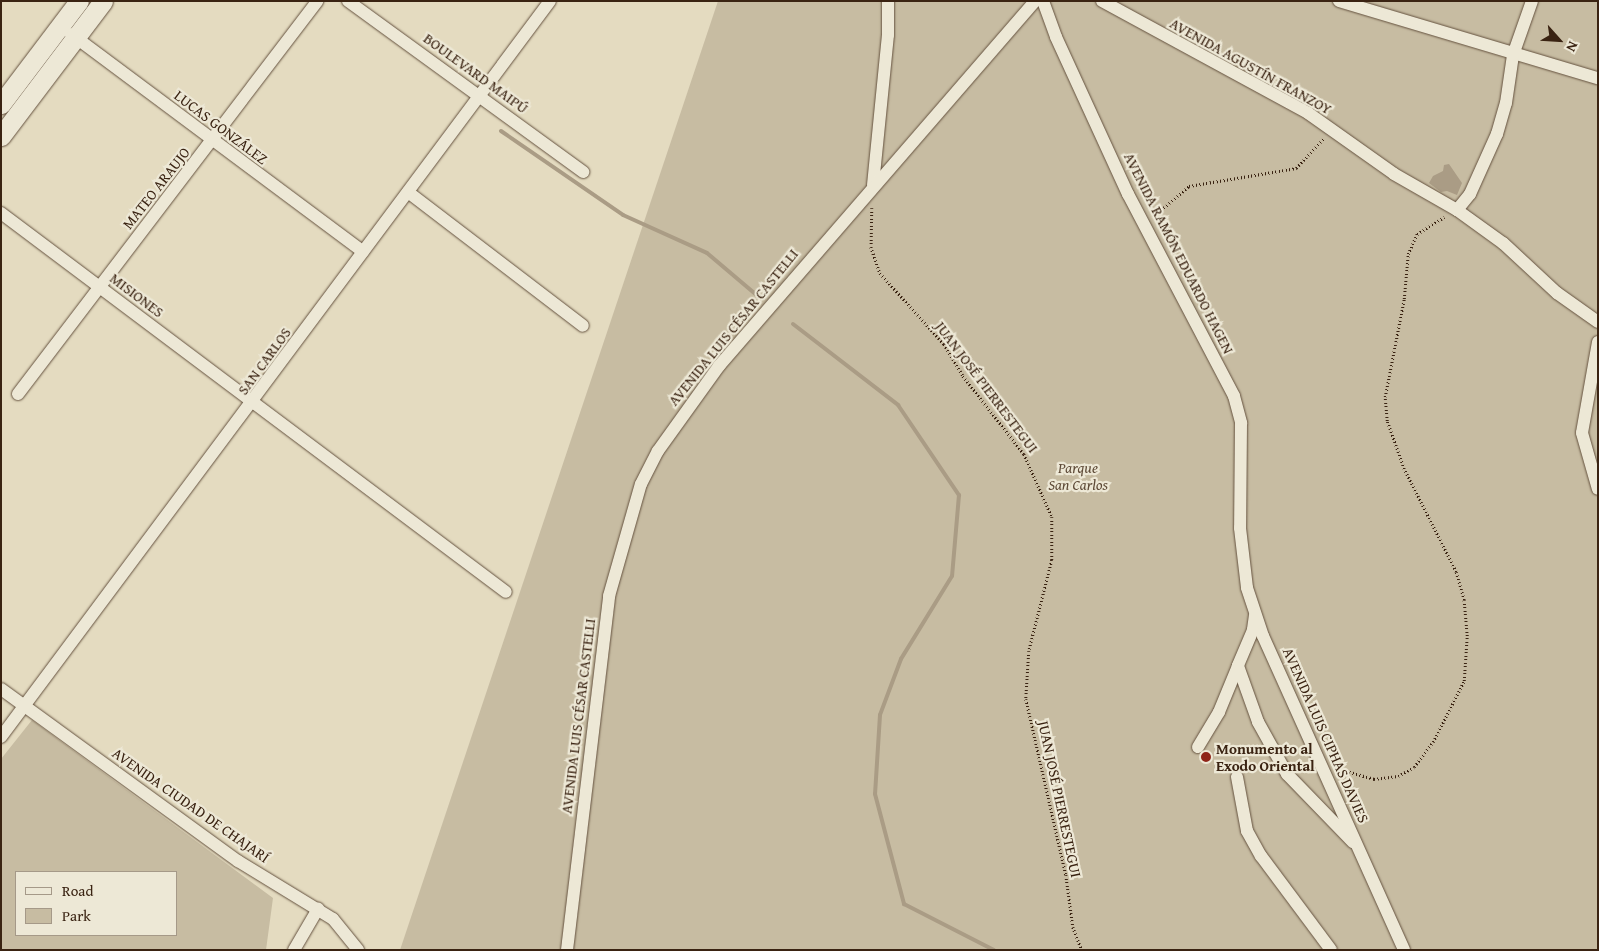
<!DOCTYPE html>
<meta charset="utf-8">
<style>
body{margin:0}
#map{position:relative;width:1599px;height:951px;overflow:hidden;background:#e4dbc0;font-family:"Gentium Book Plus",serif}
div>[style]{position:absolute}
.green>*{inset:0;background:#c7bca2}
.water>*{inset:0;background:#aa9c85}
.stream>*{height:4px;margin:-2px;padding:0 2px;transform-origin:2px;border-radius:2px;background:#aa9c85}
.path>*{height:2.5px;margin-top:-1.25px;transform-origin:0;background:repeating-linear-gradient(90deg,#3a2312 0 1px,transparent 0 3.5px)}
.roads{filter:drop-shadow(0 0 1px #64513e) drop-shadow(0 0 1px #64513e)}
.minor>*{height:12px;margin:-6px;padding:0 6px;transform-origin:6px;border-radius:6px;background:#ede8d6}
.secondary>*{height:19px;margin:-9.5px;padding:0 9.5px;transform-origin:9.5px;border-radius:9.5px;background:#ede8d6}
.dots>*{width:14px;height:14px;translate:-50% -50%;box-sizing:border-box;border:2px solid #ede8d6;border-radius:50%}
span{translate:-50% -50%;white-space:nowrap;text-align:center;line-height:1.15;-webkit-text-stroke:4.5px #ede8d6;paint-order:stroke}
.street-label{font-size:15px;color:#3a2312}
.park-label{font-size:15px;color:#5d4936;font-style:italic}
.poi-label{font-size:15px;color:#3a2312;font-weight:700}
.left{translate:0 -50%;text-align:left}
.frame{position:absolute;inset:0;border:2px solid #3a2312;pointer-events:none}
.legend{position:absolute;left:15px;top:871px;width:162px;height:65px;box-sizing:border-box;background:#ede8d6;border:1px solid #a59988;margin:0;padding:6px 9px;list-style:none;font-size:15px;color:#3a2312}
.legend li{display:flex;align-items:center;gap:10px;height:25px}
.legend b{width:25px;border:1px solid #a59988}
.north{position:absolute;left:1534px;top:15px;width:50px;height:50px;-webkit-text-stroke:4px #ede8d6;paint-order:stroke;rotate:116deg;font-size:14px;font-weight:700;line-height:20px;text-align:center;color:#3a2312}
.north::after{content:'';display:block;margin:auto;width:18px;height:22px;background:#3a2312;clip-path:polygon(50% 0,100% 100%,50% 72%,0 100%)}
</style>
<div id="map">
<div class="green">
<i style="clip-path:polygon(718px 1px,1598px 1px,1598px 950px,400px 950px)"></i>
<i style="clip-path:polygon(evenodd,32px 720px,273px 898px,266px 950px,1px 950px,1px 759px,32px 720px,176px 872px,176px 935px,16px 935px,16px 872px,176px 872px)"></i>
</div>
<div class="water">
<i style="clip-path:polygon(1449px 164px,1462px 183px,1457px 195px,1447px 191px,1441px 192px,1429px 183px,1433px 176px,1443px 171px,1444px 165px)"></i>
</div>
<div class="stream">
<i style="left:501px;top:131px;width:148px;rotate:34.5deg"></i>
<i style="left:623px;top:215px;width:92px;rotate:24.3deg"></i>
<i style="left:707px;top:253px;width:70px;rotate:40.3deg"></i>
<i style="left:793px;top:324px;width:133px;rotate:37.6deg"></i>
<i style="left:898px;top:405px;width:109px;rotate:55.9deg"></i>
<i style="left:959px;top:495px;width:81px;rotate:94.9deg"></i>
<i style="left:952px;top:576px;width:97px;rotate:121.6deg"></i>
<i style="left:901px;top:659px;width:60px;rotate:110.6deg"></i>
<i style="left:880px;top:715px;width:79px;rotate:93.6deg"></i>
<i style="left:875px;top:794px;width:114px;rotate:75.2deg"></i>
<i style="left:904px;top:904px;width:101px;rotate:27.1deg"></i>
</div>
<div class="path">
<i style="left:872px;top:208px;width:39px;rotate:91deg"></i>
<i style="left:871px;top:247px;width:28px;rotate:71deg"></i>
<i style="left:880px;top:273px;width:96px;rotate:48deg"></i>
<i style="left:944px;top:344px;width:37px;rotate:59deg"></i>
<i style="left:963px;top:376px;width:99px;rotate:52deg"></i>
<i style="left:1024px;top:454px;width:69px;rotate:66deg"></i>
<i style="left:1052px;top:517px;width:43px;rotate:90deg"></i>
<i style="left:1052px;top:560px;width:94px;rotate:104.2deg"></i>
<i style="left:1029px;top:651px;width:48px;rotate:93.6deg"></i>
<i style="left:1026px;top:699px;width:180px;rotate:77.2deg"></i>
<i style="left:1066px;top:875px;width:52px;rotate:82.3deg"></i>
<i style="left:1073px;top:927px;width:25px;rotate:69deg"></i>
<i style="left:1153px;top:217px;width:48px;rotate:-40.7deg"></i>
<i style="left:1189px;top:186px;width:109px;rotate:-9.5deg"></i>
<i style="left:1296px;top:168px;width:41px;rotate:-47deg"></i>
<i style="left:1336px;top:768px;width:40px;rotate:16deg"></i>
<i style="left:1374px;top:779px;width:24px;rotate:-7deg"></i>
<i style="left:1398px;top:776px;width:18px;rotate:-29deg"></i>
<i style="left:1414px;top:767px;width:31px;rotate:-53deg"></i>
<i style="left:1433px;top:742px;width:68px;rotate:-63.1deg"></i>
<i style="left:1464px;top:681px;width:45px;rotate:-86.2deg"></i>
<i style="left:1467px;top:636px;width:36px;rotate:-95deg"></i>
<i style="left:1464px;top:600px;width:29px;rotate:-106deg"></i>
<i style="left:1456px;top:572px;width:115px;rotate:-116.8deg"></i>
<i style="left:1404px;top:469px;width:51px;rotate:-109.5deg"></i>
<i style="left:1387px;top:421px;width:24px;rotate:-95deg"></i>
<i style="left:1385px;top:397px;width:100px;rotate:-79deg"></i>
<i style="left:1404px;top:299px;width:45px;rotate:-84.9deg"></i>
<i style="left:1408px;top:254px;width:22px;rotate:-66deg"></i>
<i style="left:1417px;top:234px;width:32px;rotate:-32deg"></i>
</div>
<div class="roads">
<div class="minor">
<i style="left:348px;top:1px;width:291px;rotate:36deg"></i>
<i style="left:1043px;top:1px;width:38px;rotate:70deg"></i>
<i style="left:1056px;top:37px;width:173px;rotate:65.4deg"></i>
<i style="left:1128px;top:194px;width:228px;rotate:62.3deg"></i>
<i style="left:1234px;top:396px;width:28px;rotate:75deg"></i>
<i style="left:1241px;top:423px;width:105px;rotate:90.5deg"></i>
<i style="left:1240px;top:528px;width:60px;rotate:83.3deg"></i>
<i style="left:1247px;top:588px;width:51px;rotate:71.6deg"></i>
<i style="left:1263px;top:636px;width:344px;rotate:65.8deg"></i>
<i style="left:1102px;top:1px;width:234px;rotate:28.5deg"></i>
<i style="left:1308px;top:113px;width:105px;rotate:35.3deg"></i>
<i style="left:1394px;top:174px;width:73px;rotate:29.7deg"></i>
<i style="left:1457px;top:210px;width:57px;rotate:35.7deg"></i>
<i style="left:1503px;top:243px;width:74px;rotate:42.8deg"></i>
<i style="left:1557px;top:293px;width:50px;rotate:35.3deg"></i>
<i style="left:1339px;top:1px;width:270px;rotate:16.6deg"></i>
<i style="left:71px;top:34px;width:364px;rotate:36.7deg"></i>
<i style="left:873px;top:185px;width:151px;rotate:-84.3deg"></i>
<i style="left:888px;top:35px;width:34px;rotate:-90deg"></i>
<i style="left:408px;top:192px;width:220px;rotate:37.4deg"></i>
<i style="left:1457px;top:210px;width:21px;rotate:-51deg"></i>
<i style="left:1470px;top:194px;width:66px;rotate:-65.8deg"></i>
<i style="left:1497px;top:134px;width:32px;rotate:-74deg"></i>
<i style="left:1506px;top:103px;width:49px;rotate:-81.7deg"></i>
<i style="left:1513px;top:55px;width:57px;rotate:-70.6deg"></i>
<i style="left:1px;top:213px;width:631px;rotate:36.89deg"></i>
<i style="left:1598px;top:342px;width:92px;rotate:100deg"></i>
<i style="left:1582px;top:433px;width:58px;rotate:74.1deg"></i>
<i style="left:18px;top:394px;width:494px;rotate:-52.7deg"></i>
<i style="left:1255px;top:615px;width:15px;rotate:98deg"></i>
<i style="left:1253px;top:630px;width:39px;rotate:113deg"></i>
<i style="left:1238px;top:666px;width:59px;rotate:70.3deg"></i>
<i style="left:1258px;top:722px;width:60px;rotate:60.9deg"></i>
<i style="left:1287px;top:774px;width:95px;rotate:45.9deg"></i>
<i style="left:1px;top:689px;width:293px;rotate:36deg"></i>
<i style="left:238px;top:861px;width:111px;rotate:31.4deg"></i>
<i style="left:333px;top:919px;width:40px;rotate:51deg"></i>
<i style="left:1px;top:737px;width:918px;rotate:-53.28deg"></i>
<i style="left:1198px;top:747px;width:41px;rotate:-59deg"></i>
<i style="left:1219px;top:712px;width:50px;rotate:-67.6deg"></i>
<i style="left:1237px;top:777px;width:55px;rotate:79.5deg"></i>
<i style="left:1247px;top:831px;width:29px;rotate:61deg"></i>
<i style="left:1261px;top:856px;width:117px;rotate:53.3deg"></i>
<i style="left:294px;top:950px;width:48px;rotate:-59.7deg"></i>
<i style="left:567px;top:950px;width:356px;rotate:-83.2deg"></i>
<i style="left:609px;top:596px;width:116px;rotate:-74.1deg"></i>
<i style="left:641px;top:484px;width:37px;rotate:-63deg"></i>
<i style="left:658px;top:451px;width:105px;rotate:-54.3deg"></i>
<i style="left:719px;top:366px;width:483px;rotate:-49.1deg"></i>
</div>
<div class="secondary">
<i style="left:1px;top:104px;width:129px;rotate:-52.9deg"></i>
<i style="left:1px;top:136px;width:169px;rotate:-52.9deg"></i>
</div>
</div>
<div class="dots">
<i style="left:1206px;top:757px;background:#8f2418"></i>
</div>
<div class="street-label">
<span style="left:1251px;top:66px;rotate:29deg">AVENIDA AGUSTÍN FRANZOY</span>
<span style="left:476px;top:73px;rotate:36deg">BOULEVARD MAIPÚ</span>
<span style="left:221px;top:127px;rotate:37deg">LUCAS GONZÁLEZ</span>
<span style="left:156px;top:188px;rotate:-52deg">MATEO ARAUJO</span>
<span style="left:1179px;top:253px;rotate:63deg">AVENIDA RAMÓN EDUARDO HAGEN</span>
<span style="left:137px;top:295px;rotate:37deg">MISIONES</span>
<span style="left:733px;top:327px;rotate:-51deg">AVENIDA LUIS CÉSAR CASTELLI</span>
<span style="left:264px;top:361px;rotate:-54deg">SAN CARLOS</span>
<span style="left:987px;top:387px;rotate:53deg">JUAN JOSÉ PIERRESTEGUI</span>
<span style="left:578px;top:716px;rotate:-83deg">AVENIDA LUIS CÉSAR CASTELLI</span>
<span style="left:1326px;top:735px;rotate:66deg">AVENIDA LUIS CIPHAS DAVIES</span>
<span style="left:1060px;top:799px;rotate:78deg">JUAN JOSÉ PIERRESTEGUI</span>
<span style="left:191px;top:805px;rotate:35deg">AVENIDA CIUDAD DE CHAJARÍ</span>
</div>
<div class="park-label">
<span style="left:1078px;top:476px">Parque<br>San Carlos</span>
</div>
<div class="poi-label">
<span class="left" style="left:1216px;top:757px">Monumento al<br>Exodo Oriental</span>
</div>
<div class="frame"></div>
<ul class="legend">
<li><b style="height:6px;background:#ede8d6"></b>Road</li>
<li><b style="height:14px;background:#c7bca2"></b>Park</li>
</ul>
<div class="north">N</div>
</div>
